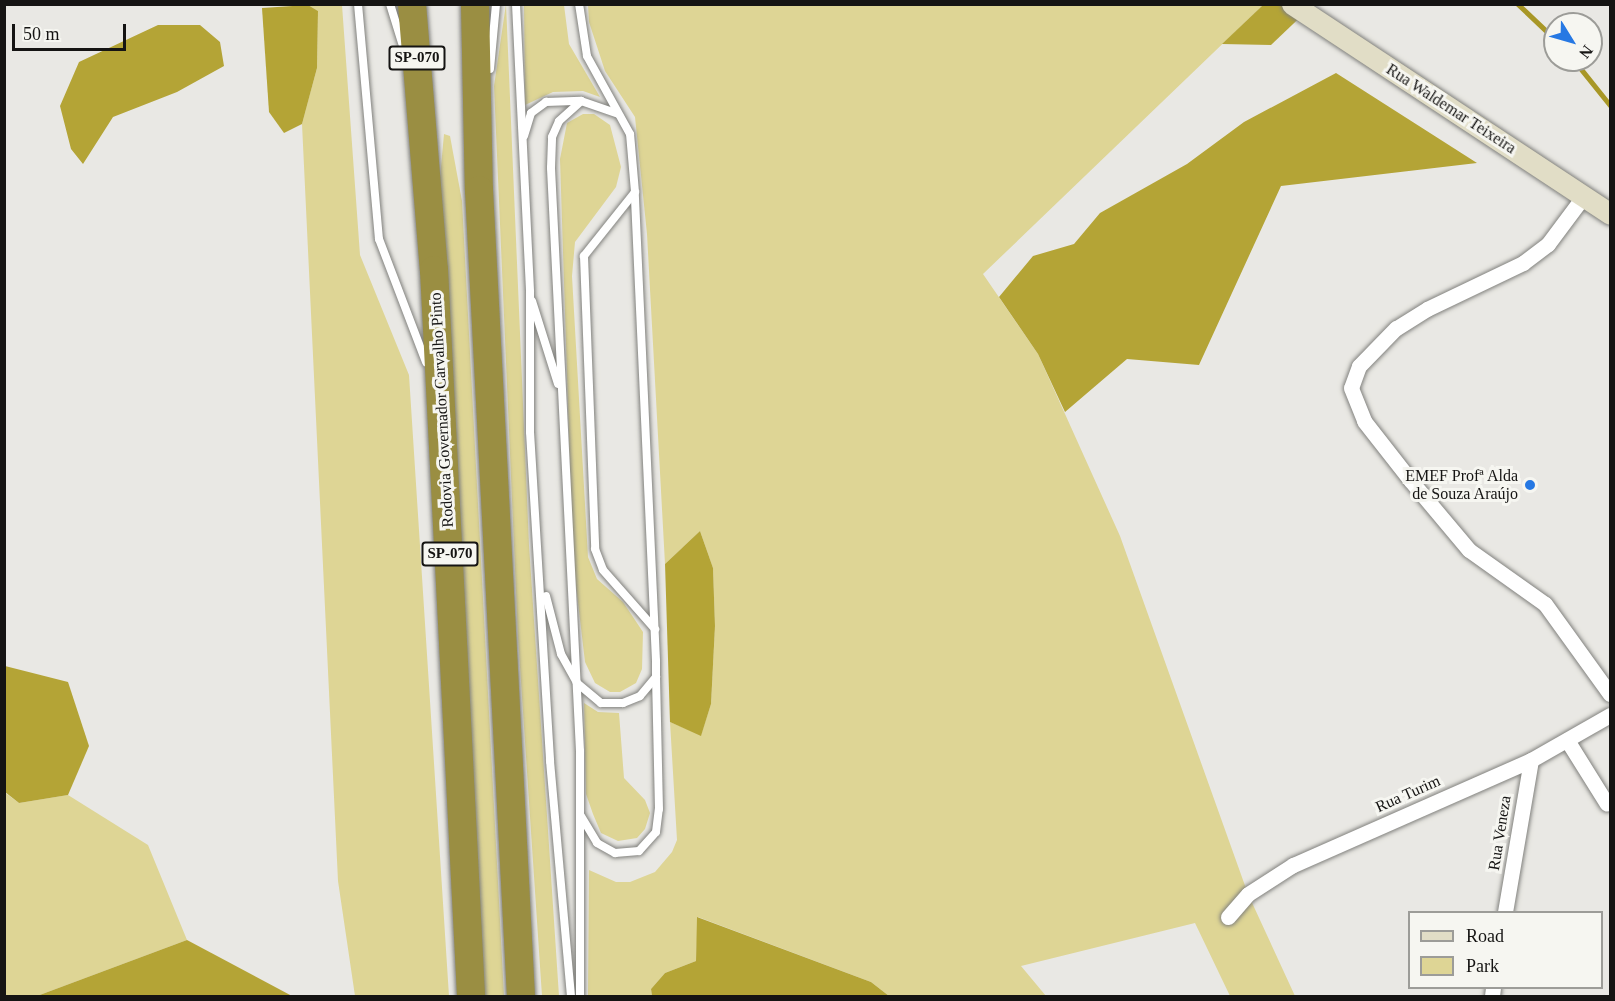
<!DOCTYPE html>
<meta charset="utf-8">
<style>
body{margin:0}
#map{position:relative;width:1615px;height:1001px;overflow:hidden;background:#e9e8e4;font-family:"Times New Roman",serif}
div>[style]{position:absolute}
.green>*{inset:0;background:#ded595}
.forest>*{inset:0;background:#b4a436}
.stream>*{height:4.5px;margin:-2.25px;padding:0 2.25px;transform-origin:2.25px;border-radius:2.25px;background:#a89726}
.roads{filter:drop-shadow(0 0 2px #81817d) drop-shadow(0 0 2px #81817d)}
.lane>*{height:8px;margin:-4px;padding:0 4px;transform-origin:4px;border-radius:4px;background:#fff}
.street>*{height:15px;margin:-7.5px;padding:0 7.5px;transform-origin:7.5px;border-radius:7.5px;background:#fff}
.secondary>*{height:21px;margin:-10.5px;padding:0 10.5px;transform-origin:10.5px;border-radius:10.5px;background:#e1ddc6}
.highway>*{height:28px;margin:-14px;padding:0 14px;transform-origin:14px;border-radius:14px;background:#9a8e42}
.dots>*{width:16px;height:16px;translate:-50% -50%;box-sizing:border-box;border:3px solid #f6f6f1;border-radius:50%}
span{translate:-50% -50%;white-space:nowrap;text-align:center;line-height:1.15;-webkit-text-stroke:6px #f6f6f1;paint-order:stroke}
.shield-label span{padding:2px 4px;background:#f6f6f1;border:2px solid;border-radius:4px;-webkit-text-stroke-width:0}
.shield-label{font-size:15px;color:#151413;font-weight:700}
.street-label{font-size:16px;color:#151413}
.poi-label{font-size:16px;color:#151413}
.right{translate:-100% -50%;text-align:right}
.frame{position:absolute;inset:0;border:6px solid #151413;pointer-events:none}
.legend{position:absolute;left:1408px;top:911px;width:195px;height:78px;box-sizing:border-box;background:#f6f6f1;border:2px solid #9c9c98;margin:0;padding:8px 10px;list-style:none;font-size:18px;color:#151413}
.legend li{display:flex;align-items:center;gap:12px;height:30px}
.legend b{width:30px;border:2px solid #9c9c98}
.north{position:absolute;left:1543px;top:12px;width:60px;height:60px;box-sizing:border-box;background:#f6f6f1;border:2px solid #9c9c98;border-radius:50%;rotate:127deg;font-size:16px;font-weight:700;line-height:24px;text-align:center;color:#151413}
.north::after{content:'';display:block;margin:auto;width:21px;height:27px;background:#2678e3;clip-path:polygon(50% 0,100% 100%,50% 72%,0 100%)}
.scale{position:absolute;left:12px;top:24px;width:114px;height:27px;box-sizing:border-box;border:3px solid #151413;border-top:0;padding-left:8px;font-size:18px;line-height:21px;white-space:nowrap;color:#151413;-webkit-text-stroke:4px #f6f6f1;paint-order:stroke}
</style>
<div id="map">
<div class="green">
<i style="clip-path:polygon(506px 4px,529px 545px,559px 996px,542px 996px,518px 637px,494px 86px)"></i>
<i style="clip-path:polygon(308px 5px,342px 5px,360px 255px,409px 375px,449px 996px,355px 996px,338px 881px,302px 124px,317px 68px,318px 11px)"></i>
<i style="clip-path:polygon(524px 5px,564px 5px,569px 44px,600px 97px,583px 91px,553px 92px,525px 105px)"></i>
<i style="clip-path:polygon(588px 5px,1263px 5px,983px 274px,1038px 354px,1120px 536px,1248px 894px,1295px 996px,1230px 996px,1195px 923px,1021px 966px,1046px 996px,889px 996px,871px 982px,698px 917px,696px 961px,665px 973px,651px 989px,652px 996px,588px 996px,589px 870px,616px 882px,630px 882px,655px 872px,672px 852px,677px 840px,670px 722px,701px 735px,711px 704px,715px 626px,713px 568px,700px 531px,665px 564px,647px 234px,635px 117px,605px 71px,589px 22px)"></i>
<i style="clip-path:polygon(583px 114px,594px 114px,610px 125px,621px 167px,616px 187px,575px 242px,572px 276px,588px 557px,597px 579px,623px 602px,643px 632px,642px 669px,636px 683px,620px 692px,610px 692px,595px 683px,585px 662px,573px 560px,560px 159px,567px 123px)"></i>
<i style="clip-path:polygon(444px 134px,450px 136px,462px 201px,504px 996px,477px 996px,437px 211px)"></i>
<i style="clip-path:polygon(584px 703px,598px 712px,619px 713px,624px 778px,645px 800px,650px 813px,645px 829px,637px 838px,618px 841px,601px 833px,593px 814px,586px 794px)"></i>
<i style="clip-path:polygon(4px 792px,19px 803px,68px 795px,148px 845px,187px 940px,37px 996px,5px 996px)"></i>
</div>
<div class="forest">
<i style="clip-path:polygon(308px 5px,318px 11px,317px 68px,302px 124px,284px 133px,269px 112px,262px 8px)"></i>
<i style="clip-path:polygon(1263px 5px,1313px 5px,1271px 45px,1222px 44px)"></i>
<i style="clip-path:polygon(158px 25px,200px 25px,220px 42px,224px 66px,177px 92px,113px 117px,83px 164px,71px 149px,60px 106px,79px 62px)"></i>
<i style="clip-path:polygon(1336px 73px,1477px 163px,1281px 186px,1199px 365px,1127px 359px,1065px 412px,1038px 354px,999px 297px,1033px 256px,1074px 244px,1100px 213px,1187px 164px,1244px 122px)"></i>
<i style="clip-path:polygon(700px 531px,713px 568px,715px 626px,711px 704px,701px 736px,670px 722px,665px 564px)"></i>
<i style="clip-path:polygon(5px 666px,68px 682px,89px 746px,68px 795px,19px 803px,5px 792px)"></i>
<i style="clip-path:polygon(697px 917px,871px 982px,889px 996px,652px 996px,651px 989px,665px 973px,696px 961px)"></i>
<i style="clip-path:polygon(187px 940px,292px 996px,37px 996px)"></i>
</div>
<div class="stream">
<i style="left:1518px;top:4px;width:51px;rotate:43.4deg"></i>
<i style="left:1574px;top:60px;width:58px;rotate:51.3deg"></i>
</div>
<div class="roads">
<div class="lane">
<i style="left:358px;top:4px;width:236px;rotate:84.9deg"></i>
<i style="left:379px;top:239px;width:132px;rotate:69.1deg"></i>
<i style="left:390px;top:4px;width:44px;rotate:72.8deg"></i>
<i style="left:516px;top:4px;width:288px;rotate:87.2deg"></i>
<i style="left:530px;top:292px;width:140px;rotate:90deg"></i>
<i style="left:530px;top:432px;width:330px;rotate:86.5deg"></i>
<i style="left:550px;top:761px;width:236px;rotate:84.9deg"></i>
<i style="left:490px;top:69px;width:65px;rotate:-84.7deg"></i>
<i style="left:524px;top:136px;width:24px;rotate:-73deg"></i>
<i style="left:531px;top:113px;width:19px;rotate:-36deg"></i>
<i style="left:546px;top:102px;width:35px;rotate:-2deg"></i>
<i style="left:581px;top:101px;width:39px;rotate:19deg"></i>
<i style="left:635px;top:192px;width:82px;rotate:128.6deg"></i>
<i style="left:584px;top:256px;width:293px;rotate:87.8deg"></i>
<i style="left:595px;top:549px;width:22px;rotate:69deg"></i>
<i style="left:603px;top:570px;width:79px;rotate:48.6deg"></i>
<i style="left:532px;top:301px;width:87px;rotate:72.6deg"></i>
<i style="left:546px;top:596px;width:60px;rotate:75.5deg"></i>
<i style="left:561px;top:654px;width:33px;rotate:61deg"></i>
<i style="left:577px;top:683px;width:31px;rotate:40deg"></i>
<i style="left:601px;top:703px;width:22px"></i>
<i style="left:623px;top:703px;width:18px;rotate:-22deg"></i>
<i style="left:640px;top:696px;width:25px;rotate:-50deg"></i>
<i style="left:656px;top:677px;width:16px;rotate:-90deg"></i>
<i style="left:656px;top:661px;width:469px;rotate:-92.6deg"></i>
<i style="left:635px;top:192px;width:58px;rotate:-94.9deg"></i>
<i style="left:630px;top:134px;width:89px;rotate:-118.9deg"></i>
<i style="left:587px;top:56px;width:53px;rotate:-98.7deg"></i>
<i style="left:581px;top:816px;width:31px;rotate:59deg"></i>
<i style="left:597px;top:843px;width:21px;rotate:29deg"></i>
<i style="left:615px;top:853px;width:24px;rotate:-5deg"></i>
<i style="left:639px;top:851px;width:25px;rotate:-48deg"></i>
<i style="left:656px;top:832px;width:23px;rotate:-83deg"></i>
<i style="left:659px;top:809px;width:132px;rotate:-91.3deg"></i>
<i style="left:580px;top:996px;width:245px;rotate:-90deg"></i>
<i style="left:580px;top:751px;width:584px;rotate:-92.85deg"></i>
<i style="left:551px;top:168px;width:31px;rotate:-88deg"></i>
<i style="left:552px;top:137px;width:17px;rotate:-66deg"></i>
<i style="left:559px;top:121px;width:30px;rotate:-42deg"></i>
</div>
<div class="street">
<i style="left:1583px;top:197px;width:59px;rotate:126.7deg"></i>
<i style="left:1548px;top:244px;width:31px;rotate:143deg"></i>
<i style="left:1523px;top:263px;width:106px;rotate:154.4deg"></i>
<i style="left:1427px;top:309px;width:36px;rotate:148deg"></i>
<i style="left:1396px;top:328px;width:53px;rotate:134.2deg"></i>
<i style="left:1359px;top:366px;width:23px;rotate:110deg"></i>
<i style="left:1351px;top:388px;width:35px;rotate:68deg"></i>
<i style="left:1364px;top:421px;width:76px;rotate:51.9deg"></i>
<i style="left:1411px;top:481px;width:90px;rotate:50deg"></i>
<i style="left:1469px;top:550px;width:93px;rotate:35.4deg"></i>
<i style="left:1545px;top:604px;width:111px;rotate:54.2deg"></i>
<i style="left:1567px;top:740px;width:75px;rotate:58deg"></i>
<i style="left:1505px;top:912px;width:154px;rotate:-80.3deg"></i>
<i style="left:1228px;top:917px;width:30px;rotate:-49deg"></i>
<i style="left:1248px;top:894px;width:54px;rotate:-32.8deg"></i>
<i style="left:1293px;top:865px;width:260px;rotate:-23.8deg"></i>
<i style="left:1531px;top:760px;width:91px;rotate:-29.7deg"></i>
<i style="left:1492px;top:996px;width:8px;rotate:-83deg"></i>
</div>
<div class="secondary">
<i style="left:1292px;top:4px;width:381px;rotate:33.4deg"></i>
</div>
<div class="highway">
<i style="left:412px;top:4px;width:267px;rotate:85.3deg"></i>
<i style="left:434px;top:270px;width:727px;rotate:87.08deg"></i>
<i style="left:475px;top:4px;width:186px;rotate:88.8deg"></i>
<i style="left:479px;top:190px;width:807px;rotate:87.02deg"></i>
</div>
</div>
<div class="dots">
<i style="left:1530px;top:485px;background:#2678e3"></i>
</div>
<div class="shield-label">
<span style="left:417px;top:58px">SP-070</span>
<span style="left:450px;top:554px">SP-070</span>
</div>
<div class="street-label">
<span style="left:1451px;top:109px;rotate:33deg">Rua Waldemar Teixeira</span>
<span style="left:442px;top:410px;rotate:-93deg">Rodovia Governador Carvalho Pinto</span>
<span style="left:1408px;top:794px;rotate:-24deg">Rua Turim</span>
<span style="left:1500px;top:833px;rotate:-81deg">Rua Veneza</span>
</div>
<div class="poi-label">
<span class="right" style="left:1518px;top:485px">EMEF Profª Alda<br>de Souza Araújo</span>
</div>
<div class="frame"></div>
<ul class="legend">
<li><b style="height:8px;background:#e1ddc6"></b>Road</li>
<li><b style="height:16px;background:#ded595"></b>Park</li>
</ul>
<div class="north">N</div>
<div class="scale">50 m</div>
</div>
